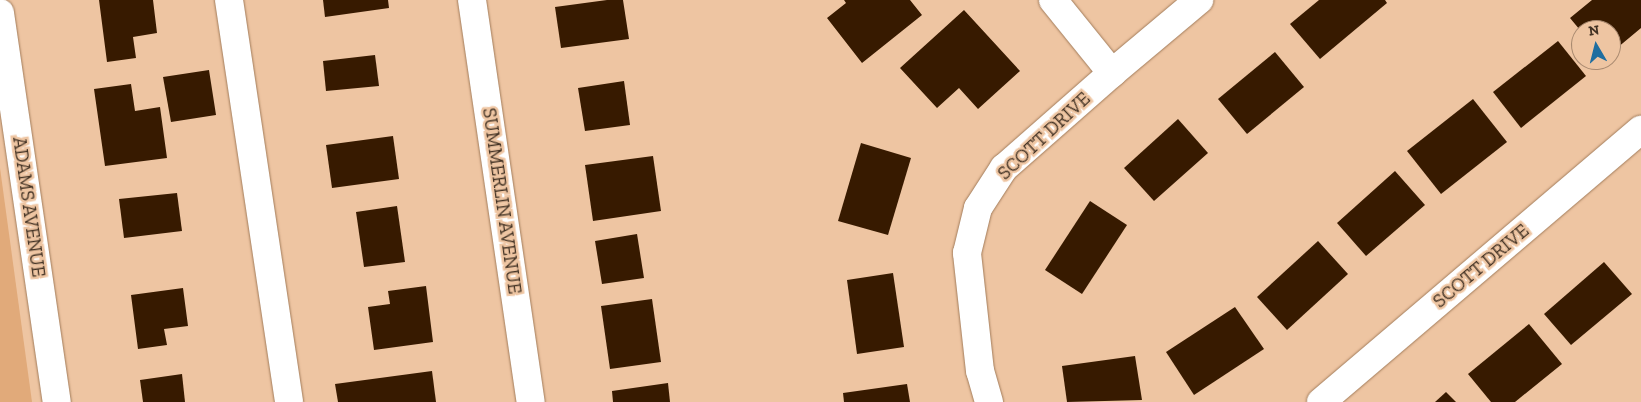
<!DOCTYPE html>
<style>
body{margin:0}
#map{position:relative;width:1641px;height:402px;overflow:hidden;background:#eec5a2;font-family:"Zilla Slab",serif}
div>[style]{position:absolute}
.green>*{inset:0;background:#e1aa7a}
.building>*{inset:0;background:#371a00}
.roads{filter:drop-shadow(0 0 1px #a27c5b) drop-shadow(0 0 1px #a27c5b)}
.minor>*{height:28px;margin:-14px;padding:0 14px;transform-origin:14px;border-radius:14px;background:#fff}
span{translate:-50% -50%;white-space:nowrap;text-align:center;line-height:1.15;-webkit-text-stroke:5px #eec5a2;paint-order:stroke}
.street-label{font-size:19px;color:#423224}
.north{position:absolute;left:1571px;top:20px;width:50px;height:50px;box-sizing:border-box;background:#eec5a2;border:1px solid #a98a70;border-radius:50%;rotate:352deg;font-size:14px;font-weight:700;line-height:20px;text-align:center;color:#423224}
.north::after{content:'';display:block;margin:auto;width:18px;height:22px;background:#1e6ea0;clip-path:polygon(50% 0,100% 100%,50% 72%,0 100%)}
</style>
<div id="map">
<div class="green">
<i style="clip-path:polygon(0 168px,32px 402px,0 402px)"></i>
</div>
<div class="building">
<i style="clip-path:polygon(99px 0,153px 0,157px 33px,133px 37px,136px 58px,107px 62px)"></i>
<i style="clip-path:polygon(323px 0,388px 0,389px 8px,325px 17px)"></i>
<i style="clip-path:polygon(607px 0,623px 0,629px 39px,561px 48px,555px 7px)"></i>
<i style="clip-path:polygon(844px 0,910px 0,922px 15px,862px 63px,827px 18px,846px 3px)"></i>
<i style="clip-path:polygon(1319px 0,1385px 0,1387px 3px,1320px 59px,1290px 24px)"></i>
<i style="clip-path:polygon(1592px 0,1641px 0,1641px 28px,1611px 53px,1611px 30px,1580px 30px,1570px 18px)"></i>
<i style="clip-path:polygon(964px 10px,1020px 71px,978px 109px,959px 88px,937px 108px,900px 68px)"></i>
<i style="clip-path:polygon(1558px 41px,1586px 76px,1521px 128px,1493px 92px)"></i>
<i style="clip-path:polygon(1275px 52px,1304px 87px,1247px 134px,1218px 99px)"></i>
<i style="clip-path:polygon(375px 55px,379px 86px,326px 91px,323px 61px)"></i>
<i style="clip-path:polygon(209px 70px,216px 115px,171px 122px,163px 77px)"></i>
<i style="clip-path:polygon(624px 81px,630px 125px,585px 131px,578px 88px)"></i>
<i style="clip-path:polygon(131px 84px,135px 111px,160px 107px,167px 158px,105px 166px,94px 89px)"></i>
<i style="clip-path:polygon(1473px 99px,1507px 142px,1441px 194px,1407px 151px)"></i>
<i style="clip-path:polygon(1178px 119px,1208px 153px,1154px 201px,1124px 168px)"></i>
<i style="clip-path:polygon(393px 136px,399px 179px,332px 188px,326px 145px)"></i>
<i style="clip-path:polygon(861px 143px,911px 158px,888px 235px,838px 221px)"></i>
<i style="clip-path:polygon(653px 156px,661px 211px,593px 221px,585px 165px)"></i>
<i style="clip-path:polygon(1395px 171px,1425px 205px,1366px 256px,1337px 223px)"></i>
<i style="clip-path:polygon(177px 193px,182px 231px,124px 238px,119px 199px)"></i>
<i style="clip-path:polygon(1090px 201px,1127px 225px,1082px 294px,1045px 270px)"></i>
<i style="clip-path:polygon(397px 206px,405px 262px,364px 267px,356px 212px)"></i>
<i style="clip-path:polygon(637px 234px,644px 278px,602px 284px,595px 241px)"></i>
<i style="clip-path:polygon(1318px 241px,1348px 274px,1287px 330px,1257px 297px)"></i>
<i style="clip-path:polygon(1604px 262px,1632px 294px,1571px 345px,1544px 314px)"></i>
<i style="clip-path:polygon(893px 273px,904px 347px,857px 354px,847px 280px)"></i>
<i style="clip-path:polygon(426px 286px,433px 342px,374px 350px,368px 307px,390px 304px,388px 291px)"></i>
<i style="clip-path:polygon(183px 288px,188px 326px,164px 329px,167px 345px,138px 349px,131px 295px)"></i>
<i style="clip-path:polygon(652px 299px,661px 362px,610px 369px,601px 306px)"></i>
<i style="clip-path:polygon(1235px 307px,1264px 349px,1194px 395px,1166px 352px)"></i>
<i style="clip-path:polygon(1529px 324px,1562px 364px,1515px 402px,1491px 402px,1468px 374px)"></i>
<i style="clip-path:polygon(1135px 356px,1142px 400px,1067px 402px,1062px 366px)"></i>
<i style="clip-path:polygon(432px 371px,436px 402px,338px 402px,335px 384px)"></i>
<i style="clip-path:polygon(182px 374px,185px 402px,143px 402px,140px 380px)"></i>
<i style="clip-path:polygon(668px 383px,670px 402px,613px 402px,612px 391px)"></i>
<i style="clip-path:polygon(907px 384px,910px 402px,844px 402px,843px 393px)"></i>
<i style="clip-path:polygon(1446px 392px,1456px 402px,1435px 402px)"></i>
</div>
<div class="roads">
<div class="minor">
<i style="left:229px;top:0;width:406px;rotate:81.5deg"></i>
<i style="left:472px;top:0;width:406px;rotate:81.7deg"></i>
<i style="left:1053px;top:0;width:94px;rotate:51.1deg"></i>
<i style="left:0;top:13px;width:393px;rotate:81.7deg"></i>
<i style="left:989px;top:402px;width:32px;rotate:-106deg"></i>
<i style="left:980px;top:371px;width:119px;rotate:-96.3deg"></i>
<i style="left:967px;top:253px;width:46px;rotate:-76.3deg"></i>
<i style="left:978px;top:208px;width:48px;rotate:-57deg"></i>
<i style="left:1004px;top:168px;width:144px;rotate:-41.3deg"></i>
<i style="left:1112px;top:73px;width:114px;rotate:-40deg"></i>
<i style="left:1321px;top:402px;width:420px;rotate:-40.4deg"></i>
</div>
</div>
<div class="street-label">
<span style="left:1044px;top:136px;rotate:-43deg">SCOTT DRIVE</span>
<span style="left:502px;top:201px;rotate:82deg">SUMMERLIN AVENUE</span>
<span style="left:29px;top:207px;rotate:82deg">ADAMS AVENUE</span>
<span style="left:1481px;top:266px;rotate:-40deg">SCOTT DRIVE</span>
</div>
<div class="north">N</div>
</div>
